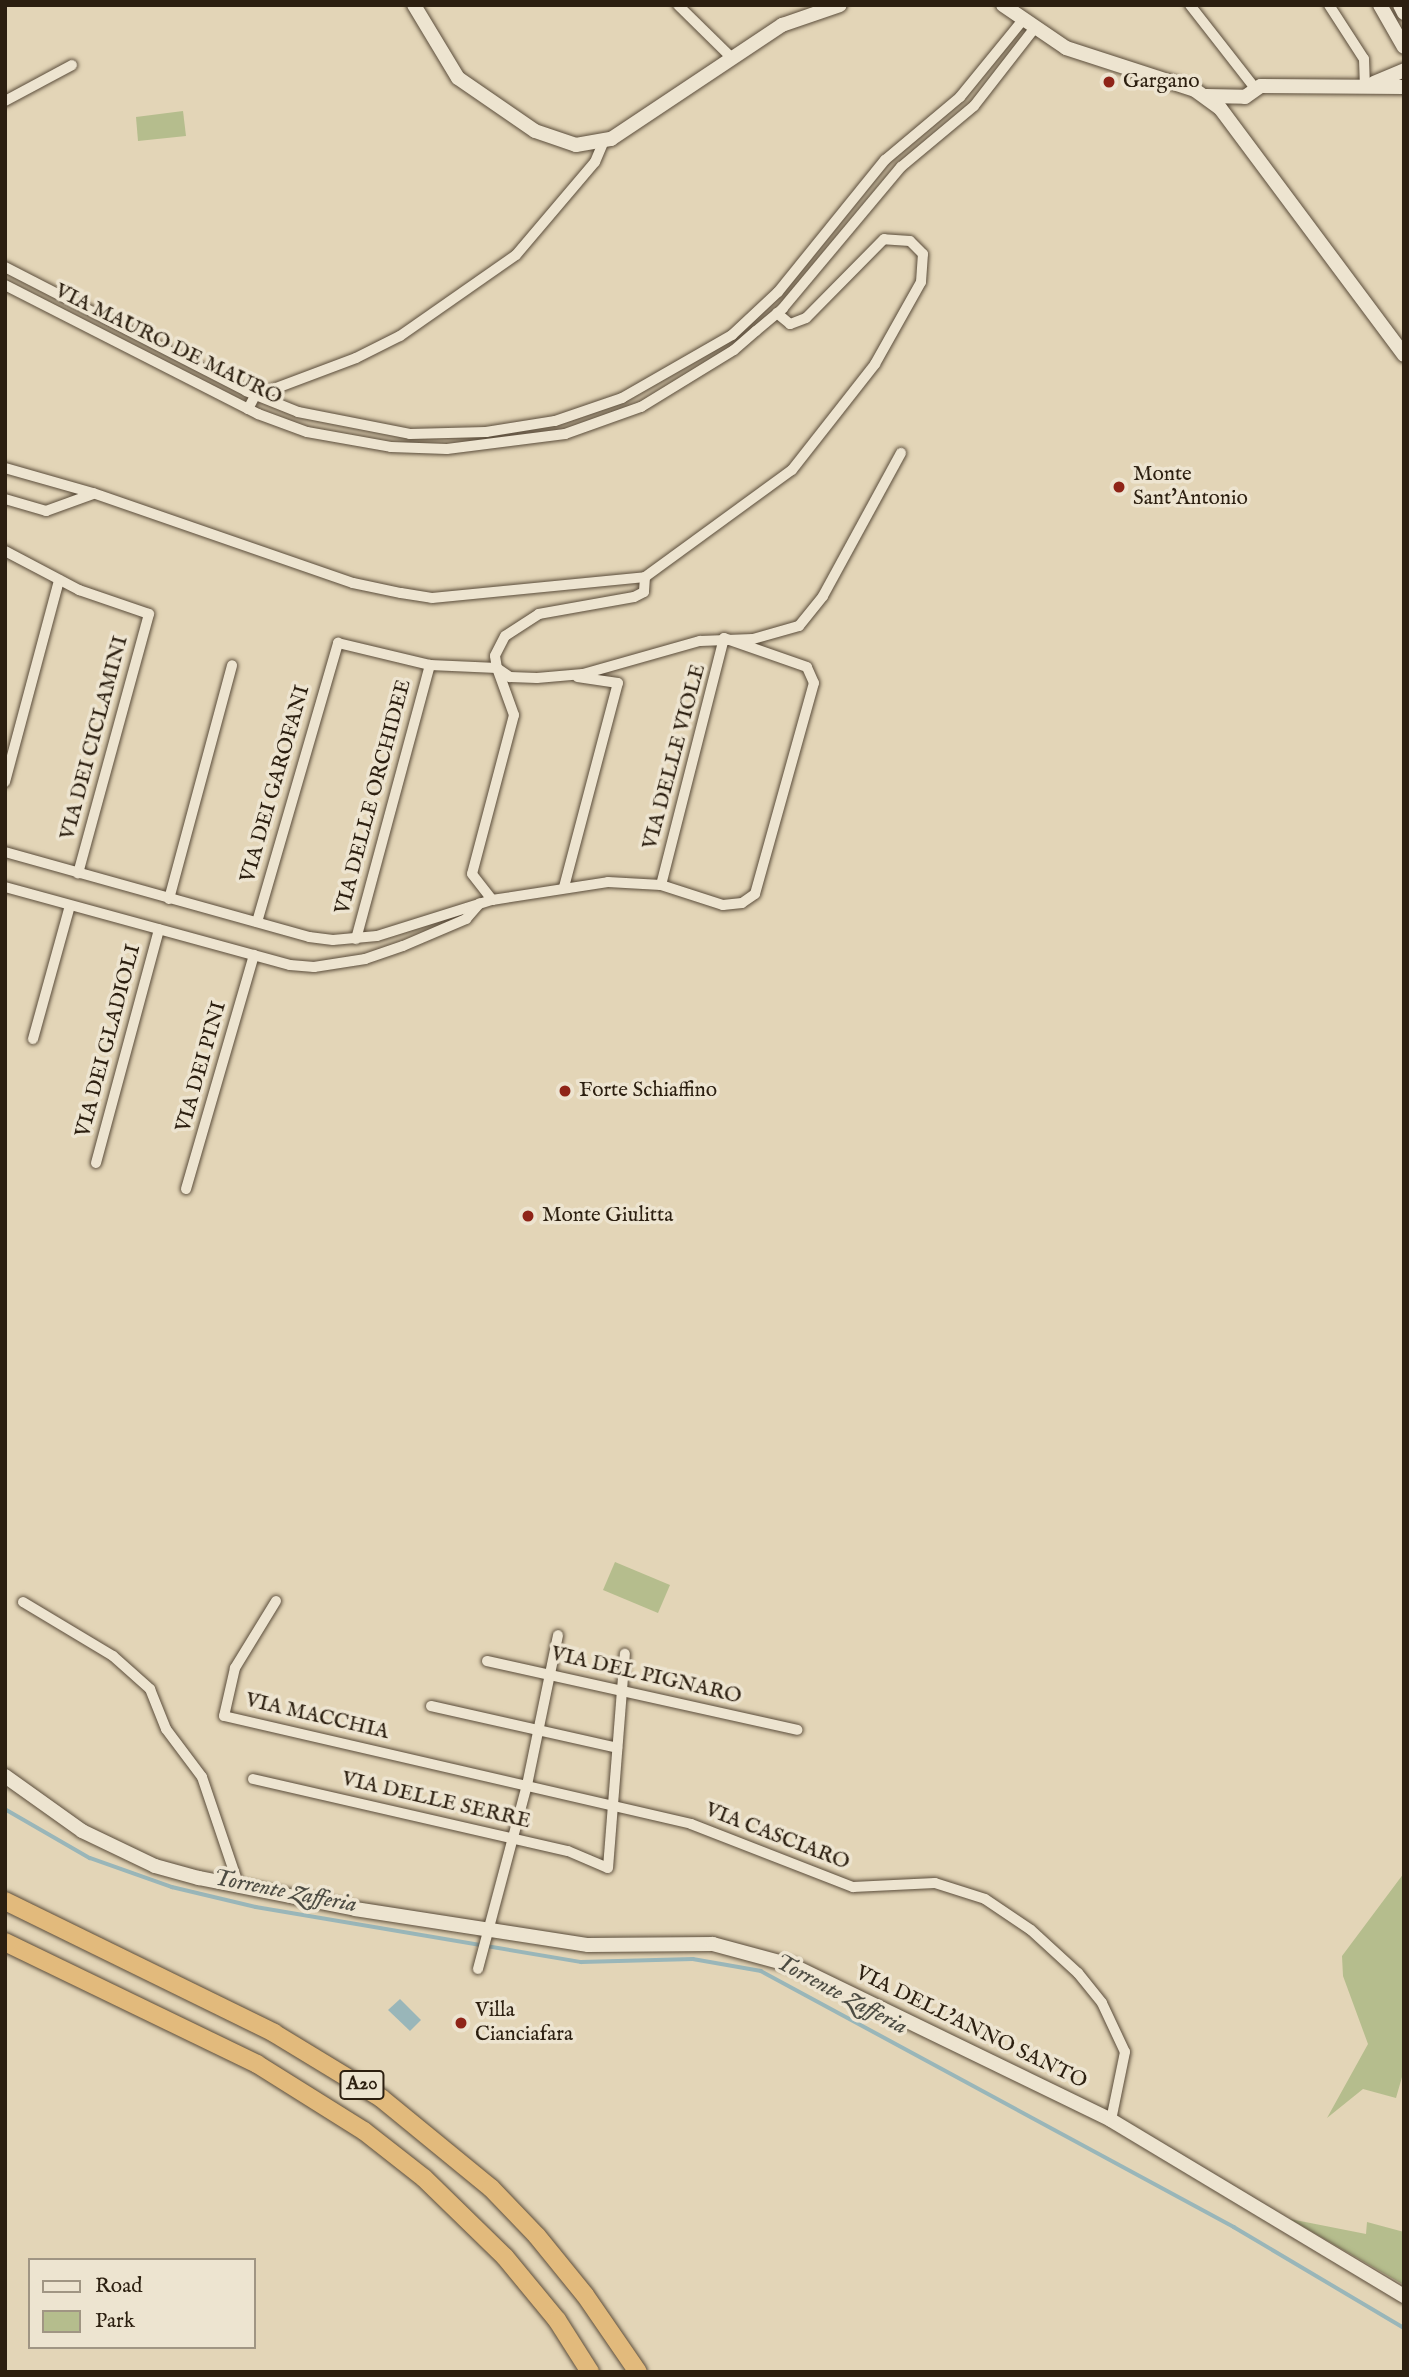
<!DOCTYPE html>
<style>
body{margin:0}
#map{position:relative;width:1409px;height:2377px;overflow:hidden;background:#e3d5b7;font-family:"IM FELL English",serif}
div>[style]{position:absolute}
.green>*{inset:0;background:#b5bd8d}
.water>*{inset:0;background:#99b6b9}
.stream>*{height:3.5px;margin:-1.75px;padding:0 1.75px;transform-origin:1.75px;border-radius:1.75px;background:#99b6b9}
.roads{filter:drop-shadow(0 0 2px #5a4c3a) drop-shadow(0 0 2px #5a4c3a)}
.street>*{height:10px;margin:-5px;padding:0 5px;transform-origin:5px;border-radius:5px;background:#ede4d0}
.secondary>*{height:14px;margin:-7px;padding:0 7px;transform-origin:7px;border-radius:7px;background:#ede4d0}
.highway>*{height:18px;margin:-9px;padding:0 9px;transform-origin:9px;border-radius:9px;background:#e2ba7c}
.dots>*{width:19px;height:19px;translate:-50% -50%;box-sizing:border-box;border:4px solid #ede4d0;border-radius:50%}
span{translate:-50% -50%;white-space:nowrap;text-align:center;line-height:1.15;-webkit-text-stroke:7px #ede4d0;paint-order:stroke}
.shield-label span{padding:2px 5px;background:#ede4d0;border:2px solid;border-radius:5px;-webkit-text-stroke-width:0}
.shield-label{font-size:19px;color:#2c1f10;font-weight:700}
.poi-label{font-size:21px;color:#2c1f10}
.left{translate:0 -50%;text-align:left}
.street-label{font-size:21px;color:#2c1f10}
.water-label{font-size:23px;color:#4d4c43;font-style:italic}
.frame{position:absolute;inset:0;border:7px solid #2c1f10;pointer-events:none}
.legend{position:absolute;left:28px;top:2258px;width:228px;height:91px;box-sizing:border-box;background:#ede4d0;border:2px solid #a09583;margin:0;padding:9px 12px;list-style:none;font-size:21px;color:#2c1f10}
.legend li{display:flex;align-items:center;gap:14px;height:35px}
.legend b{width:35px;border:2px solid #a09583}
</style>
<div id="map">
<div class="green">
<i style="clip-path:polygon(183px 111px,186px 136px,138px 141px,136px 117px)"></i>
<i style="clip-path:polygon(615px 1562px,670px 1585px,658px 1613px,603px 1590px)"></i>
<i style="clip-path:polygon(1404px 1873px,1404px 2070px,1396px 2098px,1363px 2089px,1327px 2118px,1368px 2044px,1343px 1976px,1342px 1956px)"></i>
<i style="clip-path:polygon(1290px 2219px,1366px 2234px,1367px 2222px,1404px 2232px,1404px 2285px)"></i>
</div>
<div class="water">
<i style="clip-path:polygon(400px 1999px,421px 2020px,410px 2031px,388px 2010px)"></i>
</div>
<div class="stream">
<i style="left:5px;top:1809px;width:98px;rotate:30deg"></i>
<i style="left:90px;top:1858px;width:87px;rotate:19.5deg"></i>
<i style="left:172px;top:1887px;width:86px;rotate:13.4deg"></i>
<i style="left:256px;top:1907px;width:330px;rotate:9.6deg"></i>
<i style="left:581px;top:1962px;width:112px;rotate:-1.5deg"></i>
<i style="left:693px;top:1959px;width:69px;rotate:10deg"></i>
<i style="left:761px;top:1971px;width:538px;rotate:28.42deg"></i>
<i style="left:1234px;top:2227px;width:198px;rotate:30.7deg"></i>
</div>
<div class="roads">
<div class="street">
<i style="left:678px;top:5px;width:74px;rotate:44.5deg"></i>
<i style="left:1190px;top:5px;width:104px;rotate:52deg"></i>
<i style="left:1329px;top:5px;width:64px;rotate:57.1deg"></i>
<i style="left:1364px;top:59px;width:25px;rotate:88deg"></i>
<i style="left:5px;top:101px;width:76px;rotate:-28.2deg"></i>
<i style="left:5px;top:267px;width:271px;rotate:27.2deg"></i>
<i style="left:246px;top:391px;width:56px;rotate:22deg"></i>
<i style="left:298px;top:412px;width:114px;rotate:11.1deg"></i>
<i style="left:410px;top:434px;width:76px;rotate:-1.5deg"></i>
<i style="left:486px;top:432px;width:70px;rotate:-9.1deg"></i>
<i style="left:555px;top:421px;width:71px;rotate:-18.9deg"></i>
<i style="left:622px;top:398px;width:127px;rotate:-29.8deg"></i>
<i style="left:732px;top:335px;width:63px;rotate:-43.1deg"></i>
<i style="left:778px;top:292px;width:170px;rotate:-51deg"></i>
<i style="left:885px;top:160px;width:98px;rotate:-40deg"></i>
<i style="left:960px;top:97px;width:98px;rotate:-50.8deg"></i>
<i style="left:5px;top:285px;width:284px;rotate:27deg"></i>
<i style="left:258px;top:414px;width:52px;rotate:20.2deg"></i>
<i style="left:307px;top:432px;width:85px;rotate:10.1deg"></i>
<i style="left:391px;top:447px;width:56px;rotate:2deg"></i>
<i style="left:447px;top:449px;width:119px;rotate:-7.2deg"></i>
<i style="left:565px;top:434px;width:81px;rotate:-19.6deg"></i>
<i style="left:641px;top:407px;width:109px;rotate:-31.5deg"></i>
<i style="left:734px;top:350px;width:29px;rotate:-41deg"></i>
<i style="left:756px;top:331px;width:35px;rotate:-40deg"></i>
<i style="left:783px;top:308px;width:184px;rotate:-50.1deg"></i>
<i style="left:901px;top:167px;width:95px;rotate:-39.9deg"></i>
<i style="left:974px;top:106px;width:98px;rotate:-52.1deg"></i>
<i style="left:248px;top:409px;width:15px;rotate:-62deg"></i>
<i style="left:255px;top:396px;width:108px;rotate:-20.6deg"></i>
<i style="left:356px;top:358px;width:49px;rotate:-26.6deg"></i>
<i style="left:400px;top:336px;width:141px;rotate:-34.9deg"></i>
<i style="left:516px;top:255px;width:122px;rotate:-49.7deg"></i>
<i style="left:595px;top:162px;width:23px;rotate:-67deg"></i>
<i style="left:5px;top:468px;width:91px;rotate:15.9deg"></i>
<i style="left:93px;top:493px;width:275px;rotate:19.1deg"></i>
<i style="left:353px;top:583px;width:49px;rotate:11.8deg"></i>
<i style="left:401px;top:593px;width:31px;rotate:9deg"></i>
<i style="left:432px;top:598px;width:214px;rotate:-5.6deg"></i>
<i style="left:645px;top:577px;width:182px;rotate:-36.1deg"></i>
<i style="left:792px;top:470px;width:135px;rotate:-51.9deg"></i>
<i style="left:875px;top:364px;width:94px;rotate:-60.7deg"></i>
<i style="left:921px;top:282px;width:28px;rotate:-86deg"></i>
<i style="left:923px;top:254px;width:18px;rotate:-135deg"></i>
<i style="left:910px;top:241px;width:26px;rotate:-176deg"></i>
<i style="left:884px;top:239px;width:111px;rotate:134.6deg"></i>
<i style="left:806px;top:318px;width:17px;rotate:159deg"></i>
<i style="left:790px;top:324px;width:17px;rotate:-140deg"></i>
<i style="left:5px;top:499px;width:43px;rotate:16.3deg"></i>
<i style="left:46px;top:511px;width:50px;rotate:-19.9deg"></i>
<i style="left:5px;top:551px;width:84px;rotate:27.8deg"></i>
<i style="left:79px;top:590px;width:74px;rotate:18.9deg"></i>
<i style="left:149px;top:614px;width:269px;rotate:105.3deg"></i>
<i style="left:645px;top:577px;width:15px;rotate:94deg"></i>
<i style="left:644px;top:592px;width:11px;rotate:153deg"></i>
<i style="left:634px;top:597px;width:97px;rotate:169.9deg"></i>
<i style="left:539px;top:614px;width:40px;rotate:147.1deg"></i>
<i style="left:505px;top:636px;width:22px;rotate:117deg"></i>
<i style="left:495px;top:656px;width:12px;rotate:81deg"></i>
<i style="left:497px;top:668px;width:16px;rotate:35deg"></i>
<i style="left:510px;top:677px;width:27px;rotate:2deg"></i>
<i style="left:537px;top:678px;width:46px;rotate:-5deg"></i>
<i style="left:583px;top:674px;width:122px;rotate:-15.8deg"></i>
<i style="left:700px;top:641px;width:53px;rotate:-2.2deg"></i>
<i style="left:753px;top:639px;width:48px;rotate:-15.8deg"></i>
<i style="left:799px;top:626px;width:38px;rotate:-51deg"></i>
<i style="left:823px;top:596px;width:163px;rotate:-61.4deg"></i>
<i style="left:5px;top:782px;width:209px;rotate:-75deg"></i>
<i style="left:5px;top:852px;width:316px;rotate:15.6deg"></i>
<i style="left:309px;top:937px;width:24px;rotate:7deg"></i>
<i style="left:333px;top:940px;width:44px;rotate:-5.2deg"></i>
<i style="left:377px;top:936px;width:121px;rotate:-17.4deg"></i>
<i style="left:492px;top:900px;width:117px;rotate:-8.8deg"></i>
<i style="left:608px;top:882px;width:53px;rotate:3.2deg"></i>
<i style="left:661px;top:885px;width:65px;rotate:17.9deg"></i>
<i style="left:723px;top:905px;width:19px;rotate:-6deg"></i>
<i style="left:742px;top:903px;width:16px;rotate:-35deg"></i>
<i style="left:755px;top:894px;width:219px;rotate:-74.4deg"></i>
<i style="left:814px;top:683px;width:17px;rotate:-114deg"></i>
<i style="left:807px;top:667px;width:88px;rotate:-160.7deg"></i>
<i style="left:724px;top:638px;width:255px;rotate:104.3deg"></i>
<i style="left:5px;top:887px;width:295px;rotate:15.3deg"></i>
<i style="left:290px;top:965px;width:24px;rotate:5deg"></i>
<i style="left:314px;top:967px;width:52px;rotate:-8.9deg"></i>
<i style="left:365px;top:959px;width:40px;rotate:-18.9deg"></i>
<i style="left:403px;top:946px;width:69px;rotate:-23.2deg"></i>
<i style="left:466px;top:919px;width:21px;rotate:-49deg"></i>
<i style="left:564px;top:887px;width:211px;rotate:-75.2deg"></i>
<i style="left:618px;top:683px;width:41px;rotate:-171.7deg"></i>
<i style="left:169px;top:899px;width:242px;rotate:-74.9deg"></i>
<i style="left:257px;top:922px;width:291px;rotate:-73.8deg"></i>
<i style="left:338px;top:643px;width:95px;rotate:13.4deg"></i>
<i style="left:430px;top:665px;width:67px;rotate:2.6deg"></i>
<i style="left:497px;top:668px;width:50px;rotate:70.1deg"></i>
<i style="left:514px;top:715px;width:164px;rotate:104.8deg"></i>
<i style="left:472px;top:874px;width:33px;rotate:52deg"></i>
<i style="left:356px;top:939px;width:284px;rotate:-74.9deg"></i>
<i style="left:33px;top:1039px;width:138px;rotate:-74.5deg"></i>
<i style="left:96px;top:1163px;width:242px;rotate:-74.9deg"></i>
<i style="left:186px;top:1189px;width:244px;rotate:-73.8deg"></i>
<i style="left:276px;top:1601px;width:79px;rotate:121.5deg"></i>
<i style="left:235px;top:1668px;width:49px;rotate:102.9deg"></i>
<i style="left:224px;top:1716px;width:479px;rotate:13deg"></i>
<i style="left:691px;top:1824px;width:174px;rotate:21.3deg"></i>
<i style="left:853px;top:1887px;width:82px;rotate:-2.8deg"></i>
<i style="left:935px;top:1883px;width:52px;rotate:17.7deg"></i>
<i style="left:985px;top:1899px;width:55px;rotate:34deg"></i>
<i style="left:1031px;top:1930px;width:64px;rotate:42.5deg"></i>
<i style="left:1078px;top:1973px;width:38px;rotate:51deg"></i>
<i style="left:1102px;top:2003px;width:54px;rotate:64.9deg"></i>
<i style="left:1125px;top:2052px;width:69px;rotate:101.6deg"></i>
<i style="left:23px;top:1602px;width:105px;rotate:31deg"></i>
<i style="left:113px;top:1656px;width:50px;rotate:41.7deg"></i>
<i style="left:150px;top:1689px;width:43px;rotate:68.2deg"></i>
<i style="left:166px;top:1729px;width:60px;rotate:53.1deg"></i>
<i style="left:202px;top:1777px;width:115px;rotate:71.3deg"></i>
<i style="left:487px;top:1661px;width:318px;rotate:12.5deg"></i>
<i style="left:431px;top:1706px;width:191px;rotate:12.7deg"></i>
<i style="left:253px;top:1779px;width:323px;rotate:12.9deg"></i>
<i style="left:568px;top:1851px;width:43px;rotate:23deg"></i>
<i style="left:608px;top:1868px;width:215px;rotate:-85.5deg"></i>
<i style="left:478px;top:1969px;width:190px;rotate:-75.1deg"></i>
<i style="left:527px;top:1785px;width:153px;rotate:-78.3deg"></i>
</div>
<div class="secondary">
<i style="left:414px;top:5px;width:85px;rotate:58.9deg"></i>
<i style="left:458px;top:78px;width:93px;rotate:34.5deg"></i>
<i style="left:535px;top:131px;width:43px;rotate:18.9deg"></i>
<i style="left:576px;top:145px;width:36px;rotate:-10deg"></i>
<i style="left:611px;top:139px;width:206px;rotate:-33.7deg"></i>
<i style="left:782px;top:25px;width:61px;rotate:-19deg"></i>
<i style="left:1003px;top:5px;width:76px;rotate:34.3deg"></i>
<i style="left:1066px;top:48px;width:136px;rotate:18deg"></i>
<i style="left:1195px;top:90px;width:31px;rotate:36deg"></i>
<i style="left:1220px;top:108px;width:308px;rotate:53.3deg"></i>
<i style="left:1380px;top:5px;width:48px;rotate:60.3deg"></i>
<i style="left:1400px;top:5px;width:9px;rotate:63deg"></i>
<i style="left:1374px;top:83px;width:33px;rotate:-23deg"></i>
<i style="left:1206px;top:96px;width:39px;rotate:1deg"></i>
<i style="left:1245px;top:97px;width:19px;rotate:-35deg"></i>
<i style="left:1261px;top:86px;width:143px;rotate:0.4deg"></i>
<i style="left:5px;top:1776px;width:95px;rotate:35.5deg"></i>
<i style="left:82px;top:1831px;width:81px;rotate:25.6deg"></i>
<i style="left:155px;top:1866px;width:46px;rotate:15.3deg"></i>
<i style="left:199px;top:1878px;width:159px;rotate:11.2deg"></i>
<i style="left:355px;top:1909px;width:236px;rotate:8.8deg"></i>
<i style="left:588px;top:1945px;width:125px;rotate:-0.5deg"></i>
<i style="left:713px;top:1944px;width:84px;rotate:15.2deg"></i>
<i style="left:794px;top:1966px;width:352px;rotate:25.9deg"></i>
<i style="left:1111px;top:2120px;width:342px;rotate:31deg"></i>
</div>
<div class="highway">
<i style="left:5px;top:1901px;width:300px;rotate:26.1deg"></i>
<i style="left:274px;top:2033px;width:125px;rotate:31.3deg"></i>
<i style="left:381px;top:2098px;width:142px;rotate:39.3deg"></i>
<i style="left:491px;top:2188px;width:66px;rotate:46.2deg"></i>
<i style="left:537px;top:2236px;width:76px;rotate:50.9deg"></i>
<i style="left:585px;top:2295px;width:93px;rotate:55.5deg"></i>
<i style="left:5px;top:1942px;width:280px;rotate:25.8deg"></i>
<i style="left:257px;top:2064px;width:126px;rotate:32.1deg"></i>
<i style="left:364px;top:2131px;width:76px;rotate:38.1deg"></i>
<i style="left:424px;top:2178px;width:113px;rotate:44.3deg"></i>
<i style="left:505px;top:2257px;width:82px;rotate:50.5deg"></i>
<i style="left:557px;top:2320px;width:62px;rotate:57.6deg"></i>
</div>
</div>
<div class="dots">
<i style="left:1109px;top:82px;background:#8f2418"></i>
<i style="left:1119px;top:487px;background:#8f2418"></i>
<i style="left:565px;top:1091px;background:#8f2418"></i>
<i style="left:528px;top:1216px;background:#8f2418"></i>
<i style="left:461px;top:2023px;background:#8f2418"></i>
</div>
<div class="shield-label">
<span style="left:362px;top:2085px">A20</span>
</div>
<div class="poi-label">
<span class="left" style="left:1123px;top:82px">Gargano</span>
<span class="left" style="left:1133px;top:487px">Monte<br>Sant'Antonio</span>
<span class="left" style="left:579px;top:1091px">Forte Schiaffino</span>
<span class="left" style="left:542px;top:1216px">Monte Giulitta</span>
<span class="left" style="left:475px;top:2023px">Villa<br>Cianciafara</span>
</div>
<div class="street-label">
<span style="left:168px;top:345px;rotate:26deg">VIA MAURO DE MAURO</span>
<span style="left:95px;top:738px;rotate:-75deg">VIA DEI CICLAMINI</span>
<span style="left:675px;top:757px;rotate:-75deg">VIA DELLE VIOLE</span>
<span style="left:276px;top:784px;rotate:-74deg">VIA DEI GAROFANI</span>
<span style="left:374px;top:797px;rotate:-75deg">VIA DELLE ORCHIDEE</span>
<span style="left:109px;top:1041px;rotate:-75deg">VIA DEI GLADIOLI</span>
<span style="left:202px;top:1067px;rotate:-74deg">VIA DEI PINI</span>
<span style="left:646px;top:1676px;rotate:13deg">VIA DEL PIGNARO</span>
<span style="left:317px;top:1717px;rotate:13deg">VIA MACCHIA</span>
<span style="left:436px;top:1801px;rotate:13deg">VIA DELLE SERRE</span>
<span style="left:777px;top:1837px;rotate:21deg">VIA CASCIARO</span>
<span style="left:971px;top:2028px;rotate:26deg">VIA DELL'ANNO SANTO</span>
</div>
<div class="water-label">
<span style="left:285px;top:1892px;rotate:11deg">Torrente Zafferia</span>
<span style="left:841px;top:1995px;rotate:28deg">Torrente Zafferia</span>
</div>
<div class="frame"></div>
<ul class="legend">
<li><b style="height:9px;background:#ede4d0"></b>Road</li>
<li><b style="height:19px;background:#b5bd8d"></b>Park</li>
</ul>
</div>
